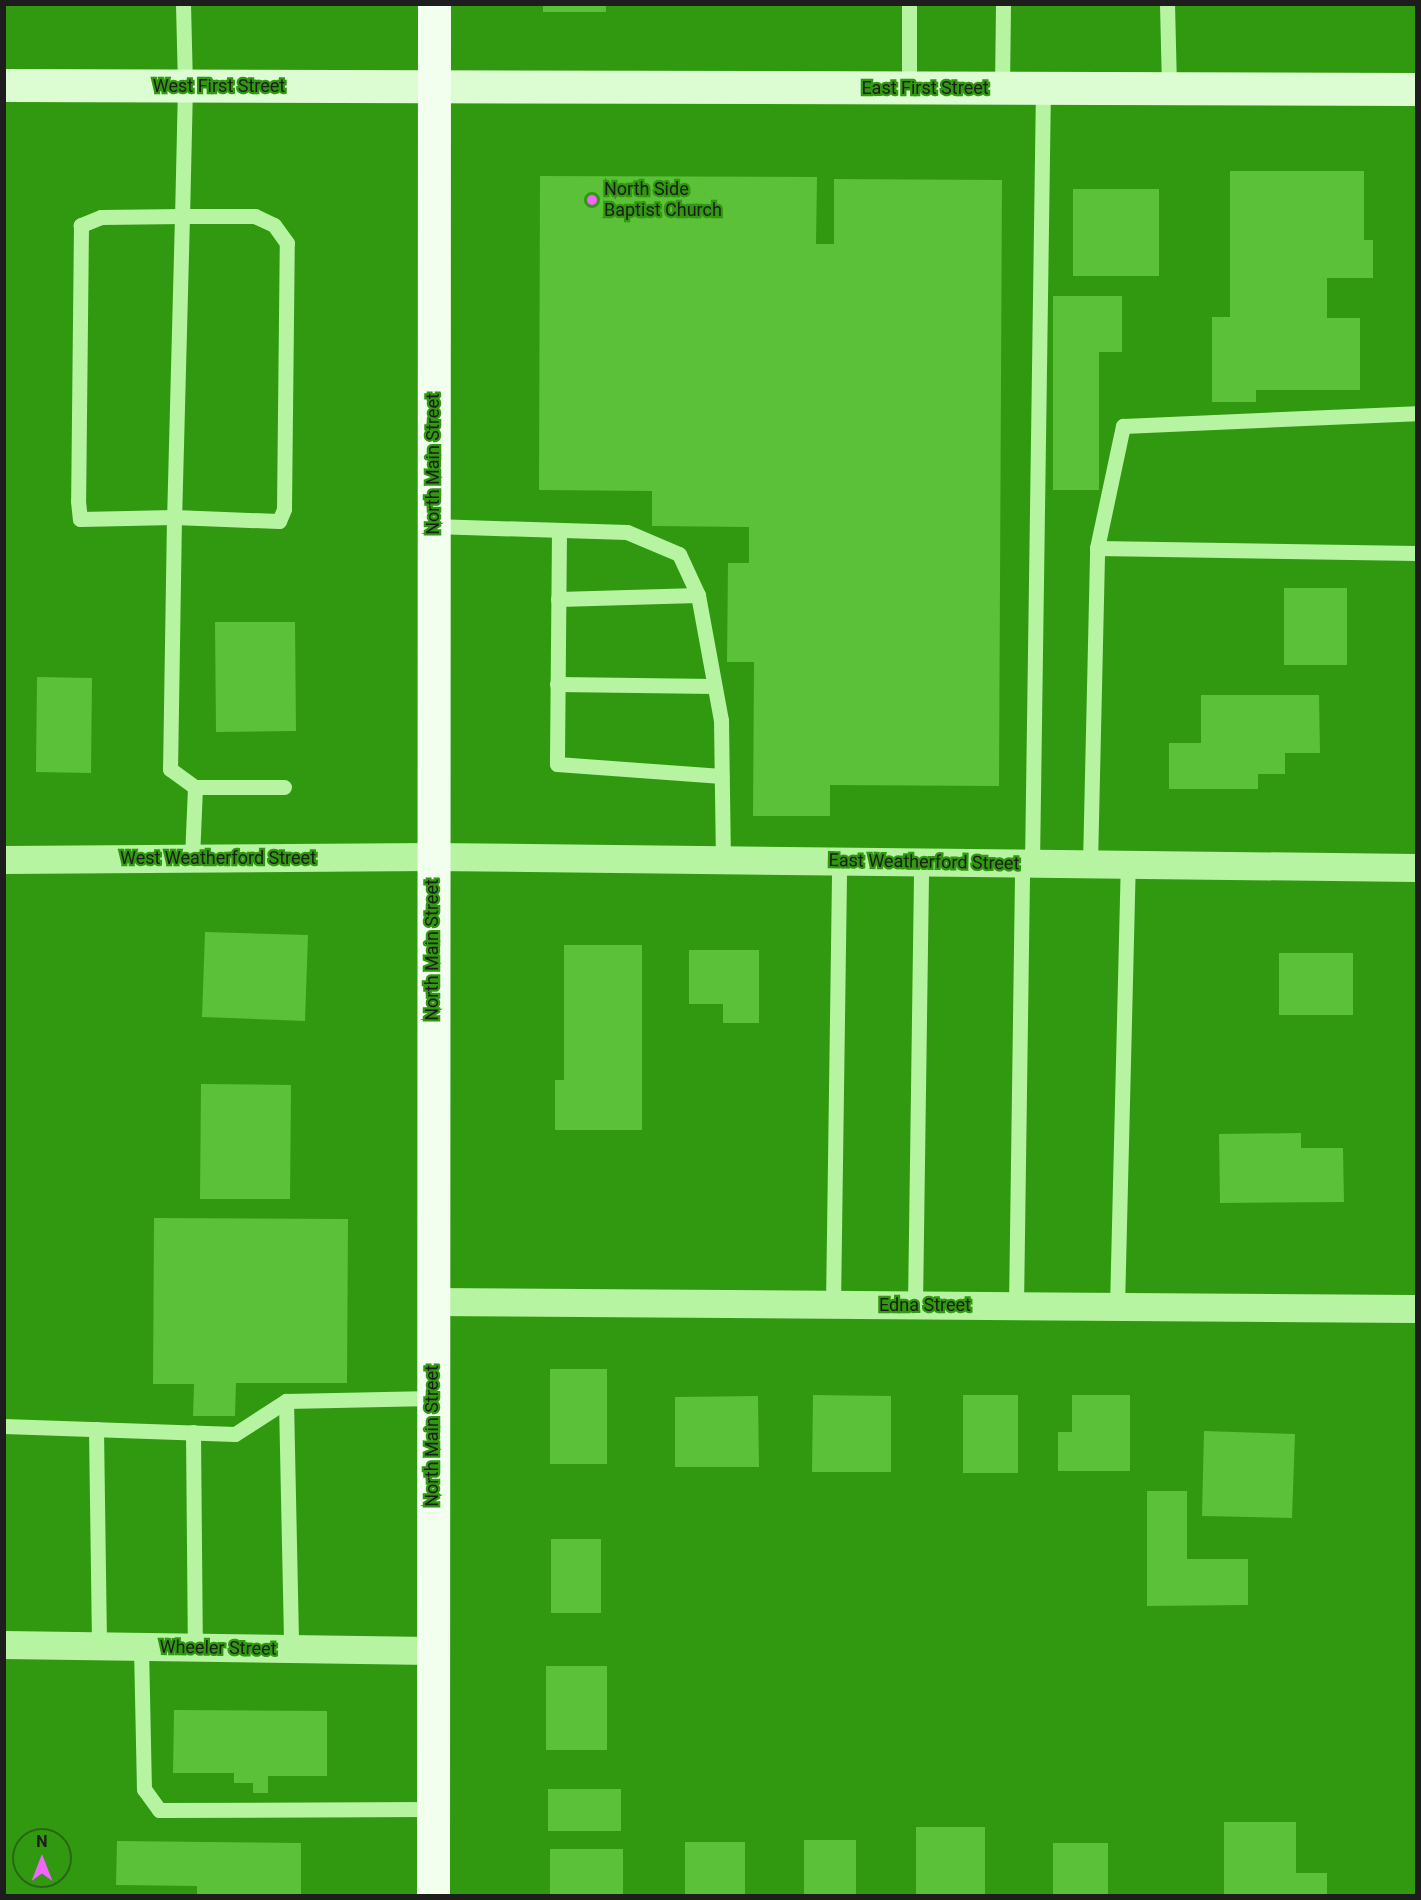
<!DOCTYPE html>
<style>
body{margin:0}
#map{position:relative;width:1421px;height:1900px;overflow:hidden;background:#309910;font-family:Roboto,sans-serif}
div>[style]{position:absolute}
.building>*{inset:0;background:#5ac138}
.lane>*{height:15px;margin:-7.5px;padding:0 7.5px;transform-origin:7.5px;border-radius:7.5px;background:#b6f4a2}
.street>*{height:28px;margin:-14px;padding:0 14px;transform-origin:14px;border-radius:14px;background:#b6f4a2}
.secondary>*{height:33px;margin:-16.5px;padding:0 16.5px;transform-origin:16.5px;border-radius:16.5px;background:#dcfdd2}
.primary>*{height:33px;margin:-16.5px;padding:0 16.5px;transform-origin:16.5px;border-radius:16.5px;background:#f2ffef}
.dots>*{width:16px;height:16px;translate:-50% -50%;box-sizing:border-box;border:3px solid #309910;border-radius:50%}
span{translate:-50% -50%;white-space:nowrap;text-align:center;line-height:1.15;-webkit-text-stroke:4.5px #309910;paint-order:stroke}
.street-label{font-size:18px;color:#1d1d1d}
.poi-label{font-size:18px;color:#1d1d1d}
.left{translate:0 -50%;text-align:left}
.frame{position:absolute;inset:0;border:6px solid #1d1d1d;pointer-events:none}
.north{position:absolute;left:12px;top:1828px;width:60px;height:60px;box-sizing:border-box;background:#309910;border:2px solid #286715;border-radius:50%;rotate:0deg;font-size:16px;font-weight:700;line-height:24px;text-align:center;color:#1d1d1d}
.north::after{content:'';display:block;margin:auto;width:21px;height:27px;background:#f265ff;clip-path:polygon(50% 0,100% 100%,50% 72%,0 100%)}
</style>
<div id="map">
<div class="building">
<i style="clip-path:polygon(543px 4px,606px 4px,606px 12px,543px 12px)"></i>
<i style="clip-path:polygon(1230px 171px,1364px 171px,1364px 240px,1373px 240px,1373px 278px,1327px 278px,1327px 318px,1360px 318px,1360px 390px,1256px 390px,1256px 402px,1212px 402px,1212px 317px,1230px 317px)"></i>
<i style="clip-path:polygon(540px 176px,817px 177px,816px 244px,834px 244px,834px 179px,1002px 180px,999px 786px,830px 785px,830px 816px,753px 816px,754px 662px,727px 662px,728px 563px,749px 563px,749px 527px,652px 526px,652px 491px,539px 490px)"></i>
<i style="clip-path:polygon(1073px 189px,1159px 189px,1159px 276px,1073px 276px)"></i>
<i style="clip-path:polygon(1053px 296px,1122px 296px,1122px 352px,1099px 352px,1099px 490px,1053px 490px)"></i>
<i style="clip-path:polygon(1284px 588px,1347px 588px,1347px 665px,1284px 665px)"></i>
<i style="clip-path:polygon(215px 622px,295px 622px,296px 731px,216px 732px)"></i>
<i style="clip-path:polygon(37px 677px,92px 678px,91px 773px,36px 772px)"></i>
<i style="clip-path:polygon(1201px 695px,1319px 695px,1320px 753px,1285px 753px,1285px 774px,1258px 774px,1258px 789px,1169px 789px,1169px 743px,1201px 743px)"></i>
<i style="clip-path:polygon(205px 932px,308px 935px,305px 1021px,202px 1017px)"></i>
<i style="clip-path:polygon(564px 945px,642px 945px,642px 1130px,555px 1130px,555px 1080px,564px 1080px)"></i>
<i style="clip-path:polygon(689px 950px,759px 950px,759px 1023px,723px 1023px,723px 1004px,689px 1004px)"></i>
<i style="clip-path:polygon(1279px 953px,1353px 953px,1353px 1015px,1279px 1015px)"></i>
<i style="clip-path:polygon(201px 1084px,291px 1085px,290px 1199px,200px 1199px)"></i>
<i style="clip-path:polygon(1301px 1133px,1301px 1148px,1343px 1148px,1344px 1202px,1220px 1203px,1219px 1134px)"></i>
<i style="clip-path:polygon(154px 1218px,348px 1219px,347px 1383px,236px 1383px,235px 1416px,193px 1416px,194px 1384px,153px 1384px)"></i>
<i style="clip-path:polygon(550px 1369px,607px 1369px,607px 1464px,550px 1464px)"></i>
<i style="clip-path:polygon(813px 1395px,891px 1396px,891px 1472px,812px 1472px)"></i>
<i style="clip-path:polygon(963px 1395px,1018px 1395px,1018px 1473px,963px 1473px)"></i>
<i style="clip-path:polygon(1072px 1395px,1130px 1395px,1130px 1471px,1058px 1471px,1058px 1432px,1072px 1432px)"></i>
<i style="clip-path:polygon(758px 1396px,759px 1467px,675px 1467px,675px 1397px)"></i>
<i style="clip-path:polygon(1204px 1431px,1295px 1434px,1292px 1518px,1202px 1516px)"></i>
<i style="clip-path:polygon(1147px 1491px,1187px 1491px,1187px 1559px,1248px 1559px,1248px 1605px,1147px 1606px)"></i>
<i style="clip-path:polygon(551px 1539px,601px 1539px,601px 1613px,551px 1613px)"></i>
<i style="clip-path:polygon(546px 1666px,607px 1666px,607px 1750px,546px 1750px)"></i>
<i style="clip-path:polygon(174px 1710px,327px 1711px,327px 1776px,268px 1776px,268px 1793px,253px 1793px,253px 1783px,234px 1783px,234px 1773px,173px 1773px)"></i>
<i style="clip-path:polygon(548px 1789px,621px 1789px,621px 1831px,548px 1831px)"></i>
<i style="clip-path:polygon(1224px 1822px,1296px 1822px,1296px 1873px,1327px 1873px,1327px 1896px,1224px 1896px)"></i>
<i style="clip-path:polygon(916px 1827px,985px 1827px,985px 1896px,916px 1896px)"></i>
<i style="clip-path:polygon(804px 1840px,856px 1840px,856px 1896px,804px 1896px)"></i>
<i style="clip-path:polygon(117px 1841px,301px 1843px,301px 1896px,197px 1896px,197px 1886px,116px 1885px)"></i>
<i style="clip-path:polygon(685px 1842px,745px 1842px,745px 1896px,685px 1896px)"></i>
<i style="clip-path:polygon(1053px 1843px,1108px 1843px,1108px 1896px,1053px 1896px)"></i>
<i style="clip-path:polygon(550px 1849px,623px 1849px,623px 1896px,550px 1896px)"></i>
</div>
<div class="lane">
<i style="left:183px;top:4px;width:82px;rotate:88.6deg"></i>
<i style="left:185px;top:86px;width:130px;rotate:91.3deg"></i>
<i style="left:182px;top:216px;width:301px;rotate:91.5deg"></i>
<i style="left:174px;top:517px;width:105px;rotate:2.2deg"></i>
<i style="left:279px;top:521px;width:13px;rotate:-67deg"></i>
<i style="left:284px;top:509px;width:266px;rotate:-89.4deg"></i>
<i style="left:287px;top:243px;width:22px;rotate:-126deg"></i>
<i style="left:274px;top:225px;width:21px;rotate:-155deg"></i>
<i style="left:255px;top:216px;width:73px;rotate:180deg"></i>
<i style="left:182px;top:216px;width:81px;rotate:179.3deg"></i>
<i style="left:101px;top:217px;width:22px;rotate:158deg"></i>
<i style="left:81px;top:225px;width:276px;rotate:90.6deg"></i>
<i style="left:78px;top:501px;width:18px;rotate:84deg"></i>
<i style="left:80px;top:519px;width:94px;rotate:-1.2deg"></i>
<i style="left:174px;top:517px;width:252px;rotate:90.9deg"></i>
<i style="left:170px;top:769px;width:31px;rotate:36deg"></i>
<i style="left:195px;top:787px;width:71px;rotate:92.4deg"></i>
<i style="left:909px;top:4px;width:83px;rotate:90deg"></i>
<i style="left:1167px;top:4px;width:83px;rotate:88.6deg"></i>
<i style="left:1002px;top:88px;width:84px;rotate:-89.3deg"></i>
<i style="left:433px;top:526px;width:194px;rotate:1.8deg"></i>
<i style="left:627px;top:532px;width:56px;rotate:22.9deg"></i>
<i style="left:679px;top:554px;width:45px;rotate:65.1deg"></i>
<i style="left:698px;top:595px;width:127px;rotate:79.6deg"></i>
<i style="left:721px;top:720px;width:140px;rotate:89.2deg"></i>
<i style="left:559px;top:530px;width:234px;rotate:90.5deg"></i>
<i style="left:557px;top:764px;width:165px;rotate:4.2deg"></i>
<i style="left:1097px;top:548px;width:125px;rotate:-78deg"></i>
<i style="left:1123px;top:426px;width:293px;rotate:-2.5deg"></i>
<i style="left:558px;top:599px;width:140px;rotate:-1.6deg"></i>
<i style="left:557px;top:684px;width:157px;rotate:0.7deg"></i>
<i style="left:195px;top:787px;width:89px"></i>
<i style="left:1032px;top:864px;width:777px;rotate:-89.19deg"></i>
<i style="left:1090px;top:864px;width:316px;rotate:-88.7deg"></i>
<i style="left:1097px;top:548px;width:319px;rotate:0.9deg"></i>
<i style="left:833px;top:1305px;width:444px;rotate:-89.2deg"></i>
<i style="left:915px;top:1305px;width:442px;rotate:-89.2deg"></i>
<i style="left:1016px;top:1306px;width:442px;rotate:-89.2deg"></i>
<i style="left:1117px;top:1307px;width:442px;rotate:-88.6deg"></i>
<i style="left:286px;top:1401px;width:248px;rotate:88.8deg"></i>
<i style="left:4px;top:1426px;width:231px;rotate:2deg"></i>
<i style="left:235px;top:1434px;width:61px;rotate:-32.9deg"></i>
<i style="left:286px;top:1401px;width:147px;rotate:-1.2deg"></i>
<i style="left:96px;top:1429px;width:217px;rotate:89.2deg"></i>
<i style="left:193px;top:1432px;width:215px;rotate:89.5deg"></i>
<i style="left:141px;top:1647px;width:142px;rotate:88.8deg"></i>
<i style="left:144px;top:1789px;width:26px;rotate:54deg"></i>
<i style="left:159px;top:1810px;width:273px;rotate:-0.2deg"></i>
</div>
<div class="street">
<i style="left:4px;top:860px;width:428px;rotate:-0.4deg"></i>
<i style="left:432px;top:857px;width:984px;rotate:0.64deg"></i>
<i style="left:433px;top:1302px;width:983px;rotate:0.41deg"></i>
<i style="left:4px;top:1645px;width:427px;rotate:0.8deg"></i>
</div>
<div class="secondary">
<i style="left:4px;top:85px;width:1412px;rotate:0.16deg"></i>
</div>
<div class="primary">
<i style="left:433px;top:1896px;width:1892px;rotate:-89.97deg"></i>
</div>
<div class="dots">
<i style="left:592px;top:200px;background:#f265ff"></i>
</div>
<div class="street-label">
<span style="left:219px;top:86px">West First Street</span>
<span style="left:925px;top:88px">East First Street</span>
<span style="left:433px;top:464px;rotate:-90deg">North Main Street</span>
<span style="left:218px;top:858px">West Weatherford Street</span>
<span style="left:924px;top:862px;rotate:1deg">East Weatherford Street</span>
<span style="left:432px;top:950px;rotate:-90deg">North Main Street</span>
<span style="left:925px;top:1305px">Edna Street</span>
<span style="left:432px;top:1436px;rotate:-90deg">North Main Street</span>
<span style="left:218px;top:1648px;rotate:1deg">Wheeler Street</span>
</div>
<div class="poi-label">
<span class="left" style="left:604px;top:200px">North Side<br>Baptist Church</span>
</div>
<div class="frame"></div>
<div class="north">N</div>
</div>
